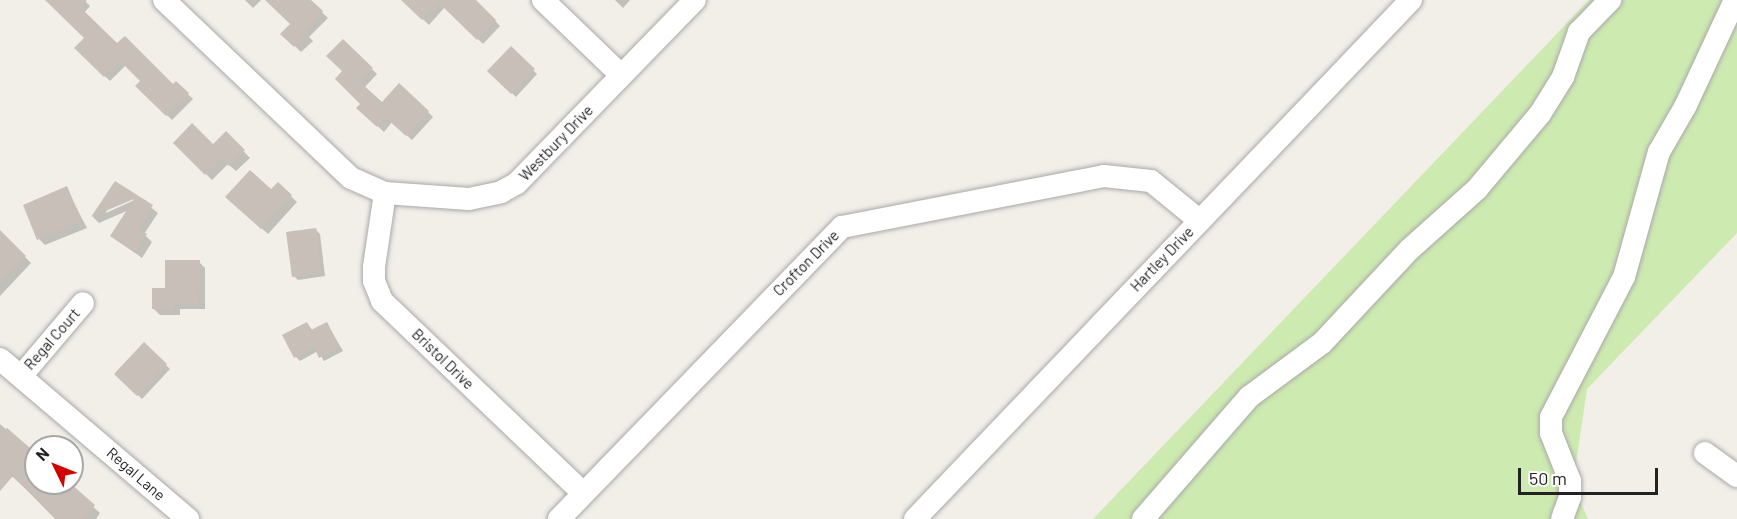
<!DOCTYPE html>
<style>
body{margin:0}
#map{position:relative;width:1737px;height:519px;overflow:hidden;background:#f2efe9;font-family:Barlow,sans-serif}
div>[style]{position:absolute}
.grass>*{inset:0;background:#cdebb0}
.shadow>*{inset:0;background:#0003}
.building>*{inset:0;background:#c7bfb8}
.roads{filter:drop-shadow(0 0 2px #a9a9a9) drop-shadow(0 0 2px #a9a9a9)}
.minor>*{height:22px;margin:-11px;padding:0 11px;transform-origin:11px;border-radius:11px;background:#fff}
span{translate:-50% -50%;white-space:nowrap;text-align:center;line-height:1.15;-webkit-text-stroke:5px #fff;paint-order:stroke}
.street-label{font-size:15px;color:#222}
.north{position:absolute;left:24px;top:435px;width:60px;height:60px;box-sizing:border-box;background:#fff;border:2px solid #a7a7a7;border-radius:50%;rotate:313deg;font-size:16px;font-weight:700;line-height:24px;text-align:center;color:#222}
.north::after{content:'';display:block;margin:auto;width:21px;height:27px;background:#d40000;clip-path:polygon(50% 0,100% 100%,50% 72%,0 100%)}
.scale{position:absolute;left:1518px;top:468px;width:140px;height:27px;box-sizing:border-box;border:3px solid #222;border-top:0;padding-left:8px;font-size:18px;line-height:21px;white-space:nowrap;color:#222;-webkit-text-stroke:4px #fff;paint-order:stroke}
</style>
<div id="map">
<div class="grass">
<i style="clip-path:polygon(1589px 0,1737px 0,1737px 233px,1587px 389px,1573px 484px,1588px 519px,1093px 519px)"></i>
</div>
<div class="shadow">
<i style="clip-path:polygon(47px 0,84px 0,90px 6px,84px 13px,117px 45px,173px 86px,176px 83px,193px 99px,172px 120px,137px 86px,142px 81px,126px 65px,110px 81px,76px 48px,86px 38px)"></i>
<i style="clip-path:polygon(245px 0,261px 0,253px 8px)"></i>
<i style="clip-path:polygon(278px 0,309px 0,328px 18px,309px 37px,313px 41px,301px 52px,283px 34px,292px 24px)"></i>
<i style="clip-path:polygon(411px 0,475px 0,500px 26px,483px 44px,445px 7px,429px 25px,410px 7px)"></i>
<i style="clip-path:polygon(615px 0,630px 0,623px 8px)"></i>
<i style="clip-path:polygon(343px 41px,377px 74px,364px 88px,382px 104px,428px 112px,433px 117px,412px 140px,392px 122px,384px 132px,358px 108px,362px 104px,344px 71px)"></i>
<i style="clip-path:polygon(511px 48px,537px 74px,516px 97px,489px 71px)"></i>
<i style="clip-path:polygon(226px 133px,250px 158px,236px 171px,228px 164px,212px 180px,175px 143px,213px 146px)"></i>
<i style="clip-path:polygon(115px 183px,106px 213px,139px 198px,158px 213px,144px 234px,152px 242px,142px 258px,112px 236px,129px 210px,99px 223px,93px 217px)"></i>
<i style="clip-path:polygon(278px 184px,297px 202px,268px 234px,233px 203px,271px 191px)"></i>
<i style="clip-path:polygon(66px 188px,87px 228px,45px 245px,39px 239px)"></i>
<i style="clip-path:polygon(316px 230px,320px 234px,325px 276px,298px 280px,294px 276px)"></i>
<i style="clip-path:polygon(0 232px,31px 263px,0 296px)"></i>
<i style="clip-path:polygon(199px 262px,205px 268px,205px 309px,180px 309px,180px 315px,160px 315px,154px 309px)"></i>
<i style="clip-path:polygon(307px 323px,313px 331px,327px 324px,343px 351px,324px 361px,318px 351px,300px 361px,296px 357px)"></i>
<i style="clip-path:polygon(144px 344px,170px 369px,142px 399px,116px 374px)"></i>
<i style="clip-path:polygon(0 424px,36px 456px,36px 483px,67px 483px,100px 513px,96px 519px,58px 519px,0 465px)"></i>
</div>
<div class="building">
<i style="clip-path:polygon(45px 0,87px 0,80px 7px,117px 43px,125px 36px,173px 84px,176px 81px,189px 93px,166px 116px,135px 86px,140px 81px,120px 61px,104px 77px,74px 48px,84px 38px)"></i>
<i style="clip-path:polygon(265px 0,311px 0,323px 11px,294px 47px,280px 34px,290px 24px)"></i>
<i style="clip-path:polygon(401px 0,476px 0,496px 20px,477px 40px,439px 3px,422px 20px)"></i>
<i style="clip-path:polygon(343px 39px,373px 68px,360px 82px,382px 102px,399px 83px,429px 111px,406px 136px,386px 118px,377px 127px,356px 108px,360px 104px,335px 79px,342px 71px,326px 56px)"></i>
<i style="clip-path:polygon(511px 46px,535px 69px,511px 94px,487px 71px)"></i>
<i style="clip-path:polygon(192px 123px,213px 144px,226px 131px,245px 150px,229px 166px,221px 159px,205px 175px,173px 143px)"></i>
<i style="clip-path:polygon(250px 170px,271px 189px,278px 182px,292px 195px,261px 229px,225px 197px)"></i>
<i style="clip-path:polygon(115px 181px,153px 205px,138px 228px,147px 234px,135px 253px,110px 236px,134px 199px,91px 217px)"></i>
<i style="clip-path:polygon(67px 186px,82px 221px,37px 240px,23px 205px)"></i>
<i style="clip-path:polygon(316px 228px,322px 273px,292px 277px,286px 232px)"></i>
<i style="clip-path:polygon(0 230px,26px 256px,0 283px)"></i>
<i style="clip-path:polygon(165px 260px,200px 260px,199px 303px,174px 303px,174px 310px,152px 309px,152px 288px,165px 288px)"></i>
<i style="clip-path:polygon(307px 322px,311px 330px,327px 322px,340px 347px,319px 358px,314px 347px,294px 358px,282px 335px)"></i>
<i style="clip-path:polygon(144px 342px,167px 364px,137px 396px,114px 374px)"></i>
<i style="clip-path:polygon(7px 428px,36px 453px,36px 483px,70px 483px,95px 505px,83px 519px,55px 519px,13px 476px,0 491px,0 435px)"></i>
</div>
<div class="roads">
<div class="minor">
<i style="left:164px;top:0;width:258px;rotate:43.6deg"></i>
<i style="left:351px;top:178px;width:37px;rotate:24deg"></i>
<i style="left:385px;top:193px;width:84px;rotate:4.1deg"></i>
<i style="left:469px;top:199px;width:33px;rotate:-12deg"></i>
<i style="left:501px;top:192px;width:18px;rotate:-29deg"></i>
<i style="left:517px;top:183px;width:255px;rotate:-45.8deg"></i>
<i style="left:543px;top:0;width:108px;rotate:43.9deg"></i>
<i style="left:385px;top:193px;width:75px;rotate:98.5deg"></i>
<i style="left:374px;top:267px;width:14px;rotate:90deg"></i>
<i style="left:374px;top:281px;width:22px;rotate:68deg"></i>
<i style="left:382px;top:301px;width:278px;rotate:43.7deg"></i>
<i style="left:0;top:359px;width:247px;rotate:40.4deg"></i>
<i style="left:22px;top:375px;width:94px;rotate:-49.7deg"></i>
<i style="left:1705px;top:453px;width:39px;rotate:36deg"></i>
<i style="left:559px;top:519px;width:407px;rotate:-45.9deg"></i>
<i style="left:842px;top:227px;width:267px;rotate:-11deg"></i>
<i style="left:1104px;top:176px;width:47px;rotate:6.1deg"></i>
<i style="left:1151px;top:181px;width:62px;rotate:39.1deg"></i>
<i style="left:915px;top:519px;width:718px;rotate:-46.3deg"></i>
<i style="left:1143px;top:519px;width:162px;rotate:-49deg"></i>
<i style="left:1249px;top:397px;width:91px;rotate:-36.5deg"></i>
<i style="left:1322px;top:343px;width:129px;rotate:-46.9deg"></i>
<i style="left:1410px;top:249px;width:90px;rotate:-41.8deg"></i>
<i style="left:1477px;top:189px;width:98px;rotate:-50deg"></i>
<i style="left:1540px;top:114px;width:44px;rotate:-58.1deg"></i>
<i style="left:1563px;top:77px;width:48px;rotate:-70.4deg"></i>
<i style="left:1579px;top:32px;width:45px;rotate:-45.9deg"></i>
<i style="left:1562px;top:519px;width:23px;rotate:-70deg"></i>
<i style="left:1570px;top:497px;width:16px;rotate:-90deg"></i>
<i style="left:1570px;top:481px;width:52px;rotate:-111.6deg"></i>
<i style="left:1551px;top:433px;width:16px;rotate:-90deg"></i>
<i style="left:1551px;top:417px;width:158px;rotate:-62.5deg"></i>
<i style="left:1624px;top:277px;width:130px;rotate:-74.4deg"></i>
<i style="left:1659px;top:152px;width:54px;rotate:-60.1deg"></i>
<i style="left:1686px;top:105px;width:116px;rotate:-65deg"></i>
</div>
</div>
<div class="street-label">
<span style="left:556px;top:143px;rotate:-46deg">Westbury Drive</span>
<span style="left:1162px;top:259px;rotate:-46deg">Hartley Drive</span>
<span style="left:806px;top:263px;rotate:-45deg">Crofton Drive</span>
<span style="left:52px;top:339px;rotate:-49deg">Regal Court</span>
<span style="left:443px;top:359px;rotate:44deg">Bristol Drive</span>
<span style="left:136px;top:474px;rotate:41deg">Regal Lane</span>
</div>
<div class="north">N</div>
<div class="scale">50 m</div>
</div>
